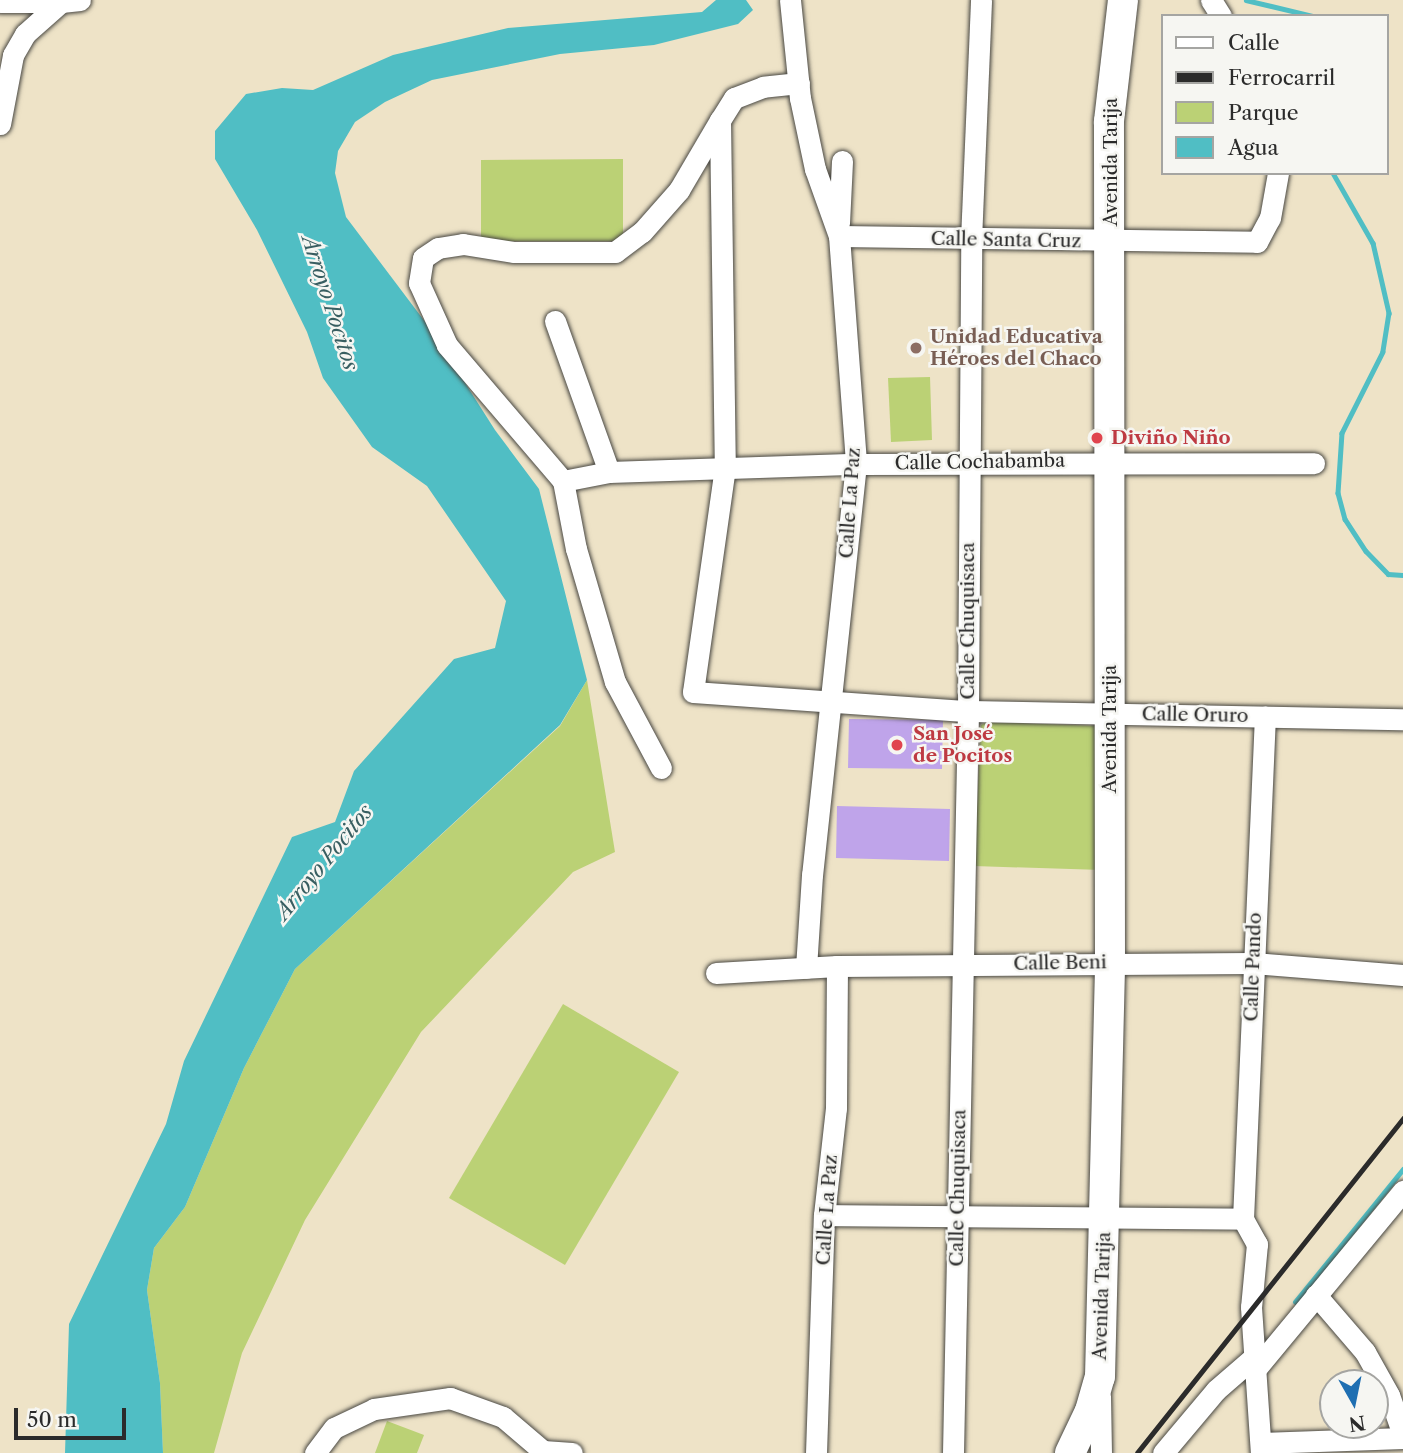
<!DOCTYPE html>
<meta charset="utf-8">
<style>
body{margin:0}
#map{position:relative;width:1403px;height:1453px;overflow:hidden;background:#eee3c7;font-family:"Libre Caslon Text",serif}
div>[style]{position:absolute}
.green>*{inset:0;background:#bbd175}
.water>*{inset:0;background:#50bec4}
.stream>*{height:4.5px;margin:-2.25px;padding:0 2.25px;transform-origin:2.25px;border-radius:2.25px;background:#50bec4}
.building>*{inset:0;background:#bfa4ea}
.roads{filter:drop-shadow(0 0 2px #484742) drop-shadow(0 0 2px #484742)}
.minor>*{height:21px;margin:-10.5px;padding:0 10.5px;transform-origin:10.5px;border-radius:10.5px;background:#fff}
.highway>*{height:30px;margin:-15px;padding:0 15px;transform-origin:15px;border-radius:15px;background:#fff}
.rail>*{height:4.5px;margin:-2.25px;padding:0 2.25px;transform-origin:2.25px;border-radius:2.25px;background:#2b2b2b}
.dots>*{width:19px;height:19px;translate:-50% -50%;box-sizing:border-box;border:4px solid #f6f6f2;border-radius:50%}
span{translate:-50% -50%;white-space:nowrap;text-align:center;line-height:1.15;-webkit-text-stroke:5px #f6f6f2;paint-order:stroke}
.street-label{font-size:19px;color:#2b2b2b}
.education-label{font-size:19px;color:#785e54;font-weight:700}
.left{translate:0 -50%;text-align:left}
.health-label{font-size:19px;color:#be3a42;font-weight:700}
.water-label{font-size:21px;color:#385e61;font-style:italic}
.legend{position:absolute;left:1161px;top:14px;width:228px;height:161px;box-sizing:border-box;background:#f6f6f2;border:2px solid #a5a5a2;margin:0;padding:9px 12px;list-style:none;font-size:21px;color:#2b2b2b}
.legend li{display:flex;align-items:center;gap:14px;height:35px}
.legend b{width:35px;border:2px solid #a5a5a2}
.north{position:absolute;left:1319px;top:1369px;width:70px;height:70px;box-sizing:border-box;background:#f6f6f2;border:2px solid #a5a5a2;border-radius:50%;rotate:171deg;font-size:19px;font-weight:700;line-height:28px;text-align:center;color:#2b2b2b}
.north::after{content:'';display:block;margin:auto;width:24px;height:32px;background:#1f6fb2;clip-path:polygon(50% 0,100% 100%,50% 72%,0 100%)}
.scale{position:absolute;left:14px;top:1408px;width:112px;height:32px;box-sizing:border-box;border:4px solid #2b2b2b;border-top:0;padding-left:9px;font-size:21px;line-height:24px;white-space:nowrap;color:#2b2b2b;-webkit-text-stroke:5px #f6f6f2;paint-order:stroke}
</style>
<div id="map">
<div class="green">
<i style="clip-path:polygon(623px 159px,623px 241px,481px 241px,481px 160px)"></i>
<i style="clip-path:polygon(930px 377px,932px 440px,891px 442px,888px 378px)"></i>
<i style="clip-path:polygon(587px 680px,615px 852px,573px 872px,421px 1032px,305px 1220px,242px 1353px,214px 1453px,163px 1453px,160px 1383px,147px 1290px,154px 1248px,185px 1207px,244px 1068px,295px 969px,560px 726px)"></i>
<i style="clip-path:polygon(987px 722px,1100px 726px,1102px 870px,974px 866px,981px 725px)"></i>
<i style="clip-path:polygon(563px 1004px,679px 1072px,565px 1265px,449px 1198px)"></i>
<i style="clip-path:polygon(387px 1421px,424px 1435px,417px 1453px,375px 1453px)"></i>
</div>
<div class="water">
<i style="clip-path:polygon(716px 0,746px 0,753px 10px,738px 24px,654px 45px,560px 54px,432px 80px,385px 102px,355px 122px,338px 151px,335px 173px,346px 217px,432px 331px,495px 430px,539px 489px,587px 680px,560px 725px,295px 969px,244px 1068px,185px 1207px,154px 1248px,147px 1290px,160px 1383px,163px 1453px,65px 1453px,69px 1324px,166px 1124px,184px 1061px,292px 837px,335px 822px,354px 771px,454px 659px,495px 648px,506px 601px,427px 486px,372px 447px,323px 378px,307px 332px,257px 230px,215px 159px,215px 131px,246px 94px,282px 88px,313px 90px,393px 55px,508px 28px,702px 12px)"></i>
</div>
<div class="stream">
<i style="left:1246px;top:0;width:69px;rotate:13.4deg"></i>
<i style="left:1333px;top:173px;width:81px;rotate:60.3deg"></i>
<i style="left:1373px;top:243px;width:72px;rotate:77.1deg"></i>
<i style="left:1389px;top:313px;width:39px;rotate:99deg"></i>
<i style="left:1383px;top:352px;width:91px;rotate:116.8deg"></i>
<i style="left:1342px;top:433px;width:60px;rotate:93.8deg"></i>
<i style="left:1338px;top:493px;width:27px;rotate:75deg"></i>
<i style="left:1345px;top:519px;width:38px;rotate:57deg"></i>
<i style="left:1366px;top:551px;width:32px;rotate:46deg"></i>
<i style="left:1388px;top:574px;width:15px;rotate:4deg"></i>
<i style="left:1295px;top:1302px;width:171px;rotate:-50.9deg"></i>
</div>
<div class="building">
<i style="clip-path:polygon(849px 719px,943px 720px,942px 769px,848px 768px)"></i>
<i style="clip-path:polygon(837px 806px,950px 809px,949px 861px,836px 858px)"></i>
</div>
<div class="roads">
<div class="minor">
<i style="left:790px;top:0;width:99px;rotate:84.2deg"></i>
<i style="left:800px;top:98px;width:73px;rotate:78.1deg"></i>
<i style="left:815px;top:169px;width:71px;rotate:70.3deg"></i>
<i style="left:839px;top:236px;width:229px;rotate:85.7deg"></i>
<i style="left:856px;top:464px;width:413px;rotate:96.1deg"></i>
<i style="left:812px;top:875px;width:93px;rotate:93.7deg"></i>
<i style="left:1211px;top:0;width:19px;rotate:58deg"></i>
<i style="left:0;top:2px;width:61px"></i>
<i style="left:799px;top:83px;width:36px;rotate:174deg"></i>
<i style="left:763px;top:87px;width:31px;rotate:159deg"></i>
<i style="left:734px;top:98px;width:26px;rotate:122deg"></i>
<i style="left:720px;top:120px;width:347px;rotate:89.2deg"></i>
<i style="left:725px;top:467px;width:227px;rotate:98.1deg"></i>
<i style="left:693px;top:692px;width:276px;rotate:4deg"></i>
<i style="left:968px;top:711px;width:435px;rotate:1.1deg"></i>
<i style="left:0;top:124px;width:70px;rotate:-79.3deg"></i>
<i style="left:13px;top:55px;width:24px;rotate:-60deg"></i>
<i style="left:25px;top:34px;width:48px;rotate:-41.6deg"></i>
<i style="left:61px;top:2px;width:19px;rotate:-6deg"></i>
<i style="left:839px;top:223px;width:62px;rotate:-87.2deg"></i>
<i style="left:839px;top:236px;width:418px;rotate:0.8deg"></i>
<i style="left:1257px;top:242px;width:27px;rotate:-62deg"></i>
<i style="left:1270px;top:218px;width:46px;rotate:-79.9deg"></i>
<i style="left:555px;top:321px;width:160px;rotate:70.3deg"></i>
<i style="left:563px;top:481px;width:47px;rotate:-11.1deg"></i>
<i style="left:609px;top:472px;width:247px;rotate:-1.9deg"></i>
<i style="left:856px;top:464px;width:458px;rotate:-0.1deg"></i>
<i style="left:661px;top:768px;width:98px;rotate:-118.1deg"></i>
<i style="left:615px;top:682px;width:139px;rotate:-106.3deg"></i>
<i style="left:576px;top:549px;width:69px;rotate:-100.8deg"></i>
<i style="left:563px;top:481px;width:179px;rotate:-130.5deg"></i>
<i style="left:447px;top:345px;width:68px;rotate:-114.3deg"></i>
<i style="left:419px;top:283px;width:25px;rotate:-81deg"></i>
<i style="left:423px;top:258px;width:18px;rotate:-34deg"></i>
<i style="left:438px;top:248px;width:25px;rotate:-9deg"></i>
<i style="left:463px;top:244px;width:52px;rotate:8.9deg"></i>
<i style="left:514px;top:252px;width:101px"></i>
<i style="left:615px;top:252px;width:34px;rotate:-37deg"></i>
<i style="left:642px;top:232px;width:56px;rotate:-48.6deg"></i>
<i style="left:679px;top:190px;width:81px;rotate:-59.6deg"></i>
<i style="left:716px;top:973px;width:121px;rotate:-3.3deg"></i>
<i style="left:837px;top:966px;width:416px;rotate:-0.4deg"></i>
<i style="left:1253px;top:963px;width:150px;rotate:4.6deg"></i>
<i style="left:824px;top:1215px;width:419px;rotate:0.5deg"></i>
<i style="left:1243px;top:1219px;width:503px;rotate:-87.5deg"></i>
<i style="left:1243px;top:1219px;width:29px;rotate:61deg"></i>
<i style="left:1257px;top:1244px;width:63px;rotate:95.4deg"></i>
<i style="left:1251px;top:1307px;width:146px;rotate:86.1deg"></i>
<i style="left:1316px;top:1295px;width:75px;rotate:49.3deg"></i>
<i style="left:1365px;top:1352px;width:49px;rotate:60.8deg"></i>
<i style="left:1389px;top:1395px;width:42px;rotate:70.7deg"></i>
<i style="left:1254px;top:1371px;width:234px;rotate:-50.4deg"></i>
<i style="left:1100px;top:1396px;width:57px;rotate:89deg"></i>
<i style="left:1261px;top:1443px;width:142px;rotate:-2deg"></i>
<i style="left:543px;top:1451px;width:29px;rotate:4deg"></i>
<i style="left:315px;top:1453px;width:31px;rotate:-53deg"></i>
<i style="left:334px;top:1428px;width:44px;rotate:-25.4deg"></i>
<i style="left:374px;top:1409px;width:77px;rotate:-8.2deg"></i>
<i style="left:450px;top:1398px;width:56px;rotate:19.7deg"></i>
<i style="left:503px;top:1417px;width:52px;rotate:40.4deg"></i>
<i style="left:816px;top:1453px;width:238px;rotate:-88.1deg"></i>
<i style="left:824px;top:1215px;width:108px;rotate:-83.6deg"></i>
<i style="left:836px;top:1108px;width:142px;rotate:-89.6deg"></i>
<i style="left:953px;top:1453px;width:742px;rotate:-88.84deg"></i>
<i style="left:968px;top:711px;width:471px;rotate:-89.6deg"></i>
<i style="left:971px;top:240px;width:240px;rotate:-87.6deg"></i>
<i style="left:1163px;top:1453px;width:82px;rotate:-49.9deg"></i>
<i style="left:1216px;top:1390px;width:49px;rotate:-40.9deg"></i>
</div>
<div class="highway">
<i style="left:1070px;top:1453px;width:47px;rotate:-64.5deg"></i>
<i style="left:1090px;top:1411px;width:35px;rotate:-74deg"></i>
<i style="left:1100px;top:1377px;width:414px;rotate:-88.6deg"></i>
<i style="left:1110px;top:963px;width:842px;rotate:-90.07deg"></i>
<i style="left:1109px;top:121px;width:122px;rotate:-83.4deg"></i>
</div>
</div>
<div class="rail">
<i style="left:1137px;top:1453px;width:428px;rotate:-51.5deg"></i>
</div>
<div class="dots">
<i style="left:916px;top:348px;background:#8d6e63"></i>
<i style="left:1097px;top:438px;background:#e0444e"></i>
<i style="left:897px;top:745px;background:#e0444e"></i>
</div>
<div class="street-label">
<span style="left:1111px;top:162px;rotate:-90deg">Avenida Tarija</span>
<span style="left:1006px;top:240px;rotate:1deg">Calle Santa Cruz</span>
<span style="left:980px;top:462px;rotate:-1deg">Calle Cochabamba</span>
<span style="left:850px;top:503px;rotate:-86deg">Calle La Paz</span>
<span style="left:968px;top:621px;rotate:-90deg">Calle Chuquisaca</span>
<span style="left:1195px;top:715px;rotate:1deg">Calle Oruro</span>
<span style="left:1110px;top:729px;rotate:-90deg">Avenida Tarija</span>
<span style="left:1060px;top:963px;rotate:-1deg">Calle Beni</span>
<span style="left:1253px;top:967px;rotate:-88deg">Calle Pando</span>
<span style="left:958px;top:1188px;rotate:-89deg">Calle Chuquisaca</span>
<span style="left:827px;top:1210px;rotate:-86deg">Calle La Paz</span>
<span style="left:1102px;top:1296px;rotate:-88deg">Avenida Tarija</span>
</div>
<div class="education-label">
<span class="left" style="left:930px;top:348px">Unidad Educativa<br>Héroes del Chaco</span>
</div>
<div class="health-label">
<span class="left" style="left:1111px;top:438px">Diviño Niño</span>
<span class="left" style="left:913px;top:745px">San José<br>de Pocitos</span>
</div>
<div class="water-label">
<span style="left:330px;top:303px;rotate:72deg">Arroyo Pocitos</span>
<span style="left:324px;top:862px;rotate:-51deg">Arroyo Pocitos</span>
</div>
<ul class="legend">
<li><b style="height:9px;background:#fff"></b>Calle</li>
<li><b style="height:9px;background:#2b2b2b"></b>Ferrocarril</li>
<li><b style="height:19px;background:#bbd175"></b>Parque</li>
<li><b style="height:19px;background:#50bec4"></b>Agua</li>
</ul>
<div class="north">N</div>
<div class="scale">50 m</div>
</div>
